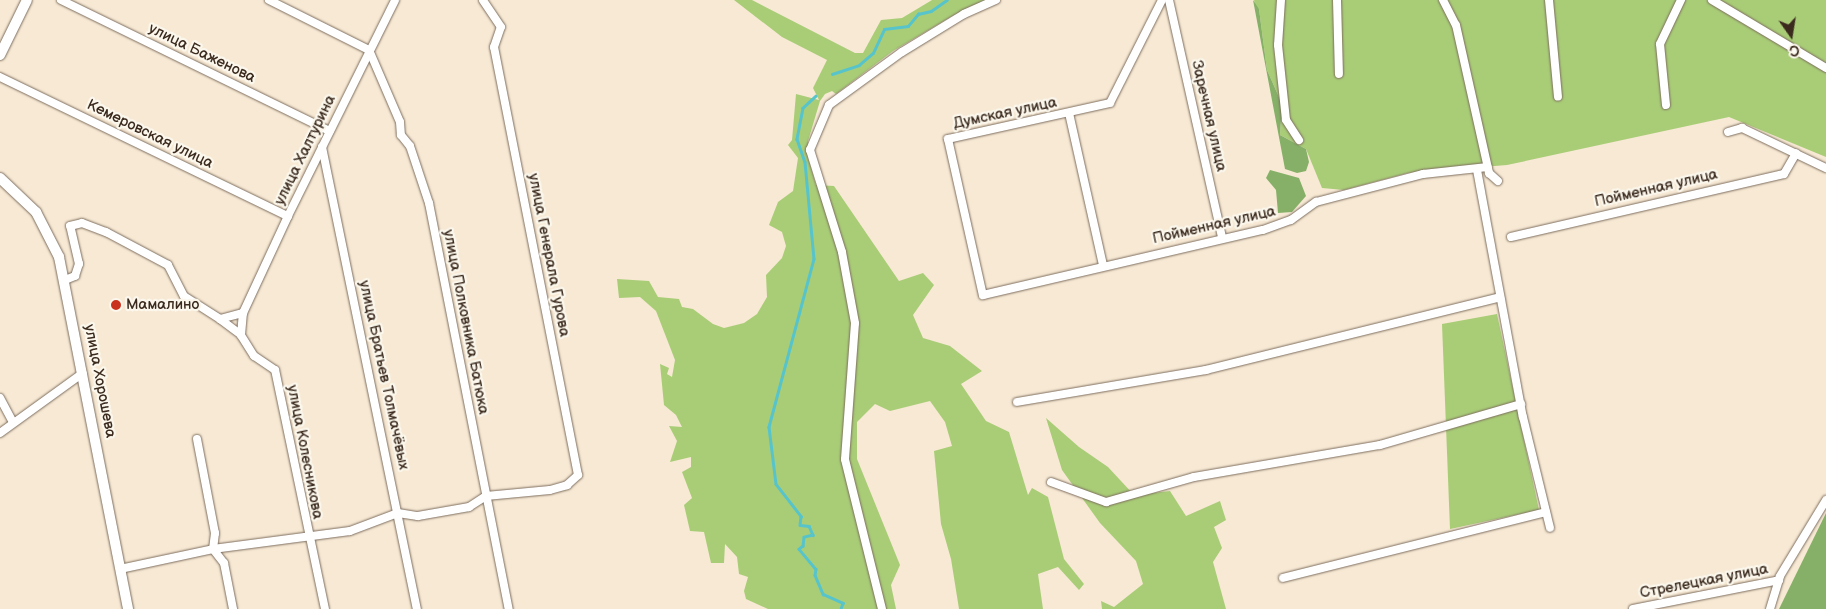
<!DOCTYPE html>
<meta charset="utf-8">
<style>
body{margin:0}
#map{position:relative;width:1826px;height:609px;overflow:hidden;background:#f7e9d4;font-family:"Balsamiq Sans",sans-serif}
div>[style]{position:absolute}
.green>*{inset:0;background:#a9cd77}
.forest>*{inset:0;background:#86b068}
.stream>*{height:2.5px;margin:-1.25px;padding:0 1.25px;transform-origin:1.25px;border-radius:1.25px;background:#57c4cb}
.roads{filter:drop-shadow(0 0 1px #7d6d5e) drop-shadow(0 0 1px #7d6d5e)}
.minor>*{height:8px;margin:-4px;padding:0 4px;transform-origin:4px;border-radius:4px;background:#fff}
.secondary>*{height:10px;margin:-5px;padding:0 5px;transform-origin:5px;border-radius:5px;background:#fff}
.dots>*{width:14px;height:14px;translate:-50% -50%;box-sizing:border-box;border:2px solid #fbf7ec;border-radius:50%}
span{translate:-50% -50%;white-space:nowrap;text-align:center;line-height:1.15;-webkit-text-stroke:4.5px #fbf7ec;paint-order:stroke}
.street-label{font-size:15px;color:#3b2a1e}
.poi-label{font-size:15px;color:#3b2a1e}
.left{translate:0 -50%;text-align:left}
.north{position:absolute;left:1766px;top:10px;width:50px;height:50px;-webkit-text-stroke:4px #fbf7ec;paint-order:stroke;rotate:167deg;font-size:14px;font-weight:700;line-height:20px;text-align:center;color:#3b2a1e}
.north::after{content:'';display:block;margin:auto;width:18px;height:22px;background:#3b2a1e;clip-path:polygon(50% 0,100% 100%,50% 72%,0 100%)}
</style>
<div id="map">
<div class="green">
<i style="clip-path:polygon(734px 0,752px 0,855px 53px,863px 53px,881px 20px,902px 18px,932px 0,988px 0,954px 15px,893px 51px,836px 94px,832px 91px,825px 94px,820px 101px,808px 141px,808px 157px,816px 185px,834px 186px,899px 281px,923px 273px,934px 285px,913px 315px,923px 338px,950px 346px,982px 371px,961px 384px,986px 421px,1009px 432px,1028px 495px,1032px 488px,1048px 497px,1064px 559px,1084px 584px,1079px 590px,1058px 567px,1038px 574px,1043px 609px,959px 609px,951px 559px,941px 524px,934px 451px,952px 446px,945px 422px,930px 401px,890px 411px,875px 404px,857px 422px,857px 459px,900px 565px,891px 585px,896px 609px,768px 609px,746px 599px,744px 591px,748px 577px,739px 574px,737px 557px,725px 544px,724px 563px,711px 563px,704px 532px,690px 531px,684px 505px,692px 498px,682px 472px,691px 467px,691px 457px,670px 462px,677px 441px,669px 426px,682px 427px,676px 415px,664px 405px,660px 364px,669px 368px,667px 374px,672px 377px,675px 360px,656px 311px,640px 297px,619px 298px,617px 279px,649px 281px,658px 297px,679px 299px,682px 307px,693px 309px,713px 324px,724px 328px,744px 323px,757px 314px,767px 297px,766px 275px,782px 258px,786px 246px,782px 232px,769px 225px,778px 202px,793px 191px,798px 158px,788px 145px,792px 140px,796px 94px,819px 100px,813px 88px,827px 60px,782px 37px)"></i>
<i style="clip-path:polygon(1254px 0,1826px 0,1826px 157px,1729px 117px,1507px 165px,1408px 173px,1344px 190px,1322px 188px,1306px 149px,1280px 135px,1282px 104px,1267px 70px,1259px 9px,1255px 7px)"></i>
<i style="clip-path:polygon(1497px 314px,1539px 510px,1450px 529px,1442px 324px)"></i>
<i style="clip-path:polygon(1046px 418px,1079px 447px,1108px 467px,1134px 495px,1170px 491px,1186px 516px,1220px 501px,1226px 520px,1214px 527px,1222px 548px,1213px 562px,1226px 609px,1102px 609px,1101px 601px,1114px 607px,1143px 584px,1136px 561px,1100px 523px,1062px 470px)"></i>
</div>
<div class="forest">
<i style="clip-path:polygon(1253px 0,1259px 9px,1267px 70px,1282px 104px,1280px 135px,1306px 149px,1309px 162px,1306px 171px,1297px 173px,1285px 169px)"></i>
<i style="clip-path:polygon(1270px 170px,1299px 178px,1306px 196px,1292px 212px,1278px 213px,1276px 190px,1266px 178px)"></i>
<i style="clip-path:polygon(1826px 513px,1826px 609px,1779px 609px)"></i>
</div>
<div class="stream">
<i style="left:832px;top:74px;width:28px;rotate:-18deg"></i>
<i style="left:859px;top:65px;width:18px;rotate:-41deg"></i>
<i style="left:873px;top:53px;width:26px;rotate:-65deg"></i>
<i style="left:884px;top:29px;width:24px;rotate:-7deg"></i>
<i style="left:908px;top:26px;width:16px;rotate:-50deg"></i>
<i style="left:918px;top:14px;width:13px;rotate:-13deg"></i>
<i style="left:931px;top:11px;width:19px;rotate:-35deg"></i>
<i style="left:816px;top:96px;width:18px;rotate:137deg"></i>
<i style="left:803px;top:108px;width:32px;rotate:101deg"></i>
<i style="left:797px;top:139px;width:24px;rotate:71deg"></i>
<i style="left:805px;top:162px;width:97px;rotate:84.7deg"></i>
<i style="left:814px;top:259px;width:174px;rotate:105deg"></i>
<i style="left:769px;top:427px;width:57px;rotate:83deg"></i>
<i style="left:776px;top:484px;width:41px;rotate:52deg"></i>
<i style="left:801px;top:516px;width:9px;rotate:96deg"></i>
<i style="left:800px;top:525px;width:9px;rotate:6deg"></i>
<i style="left:809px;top:526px;width:10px;rotate:66deg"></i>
<i style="left:813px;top:535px;width:9px;rotate:167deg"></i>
<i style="left:804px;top:537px;width:9px;rotate:96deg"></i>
<i style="left:803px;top:546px;width:5px;rotate:143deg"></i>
<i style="left:799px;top:549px;width:26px;rotate:50deg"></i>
<i style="left:816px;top:569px;width:6px;rotate:99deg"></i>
<i style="left:815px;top:575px;width:21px;rotate:67deg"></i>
<i style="left:823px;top:594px;width:22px;rotate:24deg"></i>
<i style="left:843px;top:603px;width:6px;rotate:108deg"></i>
</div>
<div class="roads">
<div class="minor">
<i style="left:61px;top:0;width:299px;rotate:26deg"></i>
<i style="left:269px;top:0;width:112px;rotate:26.6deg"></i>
<i style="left:1162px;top:0;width:115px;rotate:116.8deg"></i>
<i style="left:1110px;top:103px;width:166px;rotate:167.5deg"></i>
<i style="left:948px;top:139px;width:160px;rotate:77.4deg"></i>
<i style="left:983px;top:295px;width:287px;rotate:-13.1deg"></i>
<i style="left:1263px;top:230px;width:30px;rotate:-20deg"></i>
<i style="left:1291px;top:220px;width:31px;rotate:-36deg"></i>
<i style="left:1316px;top:202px;width:111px;rotate:-14.7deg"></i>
<i style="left:1423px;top:174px;width:65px;rotate:-6.1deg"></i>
<i style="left:1169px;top:0;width:243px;rotate:77.4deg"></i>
<i style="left:1281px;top:0;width:45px;rotate:93.8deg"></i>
<i style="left:1278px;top:45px;width:75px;rotate:83.9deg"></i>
<i style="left:1286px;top:120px;width:24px;rotate:57deg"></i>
<i style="left:1337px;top:0;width:74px;rotate:88.5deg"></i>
<i style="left:1443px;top:0;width:28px;rotate:63deg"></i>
<i style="left:1456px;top:25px;width:152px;rotate:77.4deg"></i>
<i style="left:1489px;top:173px;width:12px;rotate:42deg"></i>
<i style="left:1549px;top:0;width:97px;rotate:84.7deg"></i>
<i style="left:1712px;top:0;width:133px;rotate:30.8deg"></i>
<i style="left:369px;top:50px;width:78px;rotate:66.7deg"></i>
<i style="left:400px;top:122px;width:13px;rotate:86deg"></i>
<i style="left:401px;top:135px;width:14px;rotate:51deg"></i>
<i style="left:410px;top:146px;width:60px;rotate:71.6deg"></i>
<i style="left:429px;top:203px;width:414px;rotate:78.9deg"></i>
<i style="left:0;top:77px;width:320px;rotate:25.8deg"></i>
<i style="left:1666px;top:105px;width:61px;rotate:-95.6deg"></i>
<i style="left:1660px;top:44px;width:49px;rotate:-64.5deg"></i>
<i style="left:1069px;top:113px;width:156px;rotate:77.4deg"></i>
<i style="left:1728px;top:132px;width:15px;rotate:-16deg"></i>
<i style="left:1742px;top:128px;width:93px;rotate:25.5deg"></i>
<i style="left:322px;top:147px;width:472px;rotate:78.4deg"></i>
<i style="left:1477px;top:170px;width:251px;rotate:79.5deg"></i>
<i style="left:1523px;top:417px;width:114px;rotate:76.3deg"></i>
<i style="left:1511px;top:237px;width:280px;rotate:-13deg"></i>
<i style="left:1784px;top:174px;width:24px;rotate:-60deg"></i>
<i style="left:65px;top:280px;width:11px;rotate:-22deg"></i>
<i style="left:75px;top:276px;width:13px;rotate:-72deg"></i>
<i style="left:79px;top:264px;width:39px;rotate:-103deg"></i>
<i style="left:70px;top:226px;width:12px;rotate:-14deg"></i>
<i style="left:82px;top:223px;width:26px;rotate:21deg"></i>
<i style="left:106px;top:232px;width:70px;rotate:28deg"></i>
<i style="left:168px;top:265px;width:35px;rotate:63deg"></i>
<i style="left:184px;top:296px;width:43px;rotate:32.6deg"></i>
<i style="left:220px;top:319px;width:24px;rotate:-15deg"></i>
<i style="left:220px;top:319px;width:26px;rotate:37deg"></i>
<i style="left:0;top:398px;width:26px;rotate:62deg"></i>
<i style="left:1017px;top:402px;width:192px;rotate:-9.6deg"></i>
<i style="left:1206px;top:370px;width:303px;rotate:-13.9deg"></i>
<i style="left:0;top:433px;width:102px;rotate:-35.9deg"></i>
<i style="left:197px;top:439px;width:96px;rotate:79.2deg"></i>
<i style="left:215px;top:533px;width:16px;rotate:97deg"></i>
<i style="left:213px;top:549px;width:18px;rotate:52deg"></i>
<i style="left:224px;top:563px;width:47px;rotate:78.9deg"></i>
<i style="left:1051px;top:482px;width:59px;rotate:20deg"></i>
<i style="left:1106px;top:502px;width:91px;rotate:-15.9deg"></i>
<i style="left:1194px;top:477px;width:189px;rotate:-9.8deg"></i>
<i style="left:1380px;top:445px;width:147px;rotate:-16.2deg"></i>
<i style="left:120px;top:569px;width:95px;rotate:-12.1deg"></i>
<i style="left:213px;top:549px;width:138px;rotate:-7.5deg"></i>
<i style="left:350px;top:531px;width:51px;rotate:-20.6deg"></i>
<i style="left:398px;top:513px;width:20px;rotate:9deg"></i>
<i style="left:418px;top:516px;width:52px;rotate:-10deg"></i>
<i style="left:469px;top:507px;width:20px;rotate:-33deg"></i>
<i style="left:486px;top:496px;width:64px;rotate:-5.4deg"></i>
<i style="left:550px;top:490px;width:18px;rotate:-16deg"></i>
<i style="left:567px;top:485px;width:15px;rotate:-42deg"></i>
<i style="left:578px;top:475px;width:436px;rotate:-101.1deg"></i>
<i style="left:494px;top:47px;width:21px;rotate:-71deg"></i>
<i style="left:501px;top:27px;width:32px;rotate:-124deg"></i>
<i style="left:1283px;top:578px;width:271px;rotate:-14.1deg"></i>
<i style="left:325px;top:609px;width:244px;rotate:-101.8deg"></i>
<i style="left:275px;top:370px;width:25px;rotate:-146deg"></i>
<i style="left:254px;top:356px;width:25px;rotate:-122deg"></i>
<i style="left:241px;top:335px;width:22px;rotate:-85deg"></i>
<i style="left:243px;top:313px;width:107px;rotate:-65.1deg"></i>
<i style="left:288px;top:216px;width:241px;rotate:-63.6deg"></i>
<i style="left:882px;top:609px;width:154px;rotate:-103.9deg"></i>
<i style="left:845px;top:459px;width:136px;rotate:-85.8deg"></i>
<i style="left:855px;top:323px;width:72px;rotate:-100.4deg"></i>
<i style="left:842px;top:252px;width:107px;rotate:-107.4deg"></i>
<i style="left:810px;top:150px;width:49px;rotate:-67.1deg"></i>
<i style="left:829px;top:105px;width:90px;rotate:-36deg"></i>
<i style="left:902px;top:52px;width:73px;rotate:-31.5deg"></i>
<i style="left:964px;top:14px;width:35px;rotate:-24deg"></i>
<i style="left:1633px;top:609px;width:149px;rotate:-11.2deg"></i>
<i style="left:1770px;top:609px;width:34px;rotate:-73deg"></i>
<i style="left:1780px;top:576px;width:89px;rotate:-58.8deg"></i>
</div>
<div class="secondary">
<i style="left:0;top:55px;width:61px;rotate:-63.9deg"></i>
<i style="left:0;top:178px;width:50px;rotate:43.4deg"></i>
<i style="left:36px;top:212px;width:51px;rotate:62.9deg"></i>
<i style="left:59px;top:257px;width:359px;rotate:78.9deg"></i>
</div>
</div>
<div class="dots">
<i style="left:116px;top:305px;background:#c8321e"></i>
</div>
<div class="street-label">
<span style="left:202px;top:53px;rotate:26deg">улица Баженова</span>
<span style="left:1005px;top:113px;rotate:-12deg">Думская улица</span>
<span style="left:1209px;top:116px;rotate:77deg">Заречная улица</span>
<span style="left:150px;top:134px;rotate:26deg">Кемеровская улица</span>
<span style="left:305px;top:150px;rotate:-64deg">улица Халтурина</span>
<span style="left:1656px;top:188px;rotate:-13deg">Пойменная улица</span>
<span style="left:1214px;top:225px;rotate:-13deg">Пойменная улица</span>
<span style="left:549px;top:255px;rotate:79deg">улица Генерала Гурова</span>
<span style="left:466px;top:322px;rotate:79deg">улица Полковника Батюка</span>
<span style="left:384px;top:375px;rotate:78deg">улица Братьев Толмачёвых</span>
<span style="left:100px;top:381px;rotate:79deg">улица Хорошева</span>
<span style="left:305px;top:452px;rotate:79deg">улица Колесникова</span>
<span style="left:1704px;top:581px;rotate:-11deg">Стрелецкая улица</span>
</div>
<div class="poi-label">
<span class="left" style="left:126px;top:305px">Мамалино</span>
</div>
<div class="north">С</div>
</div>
